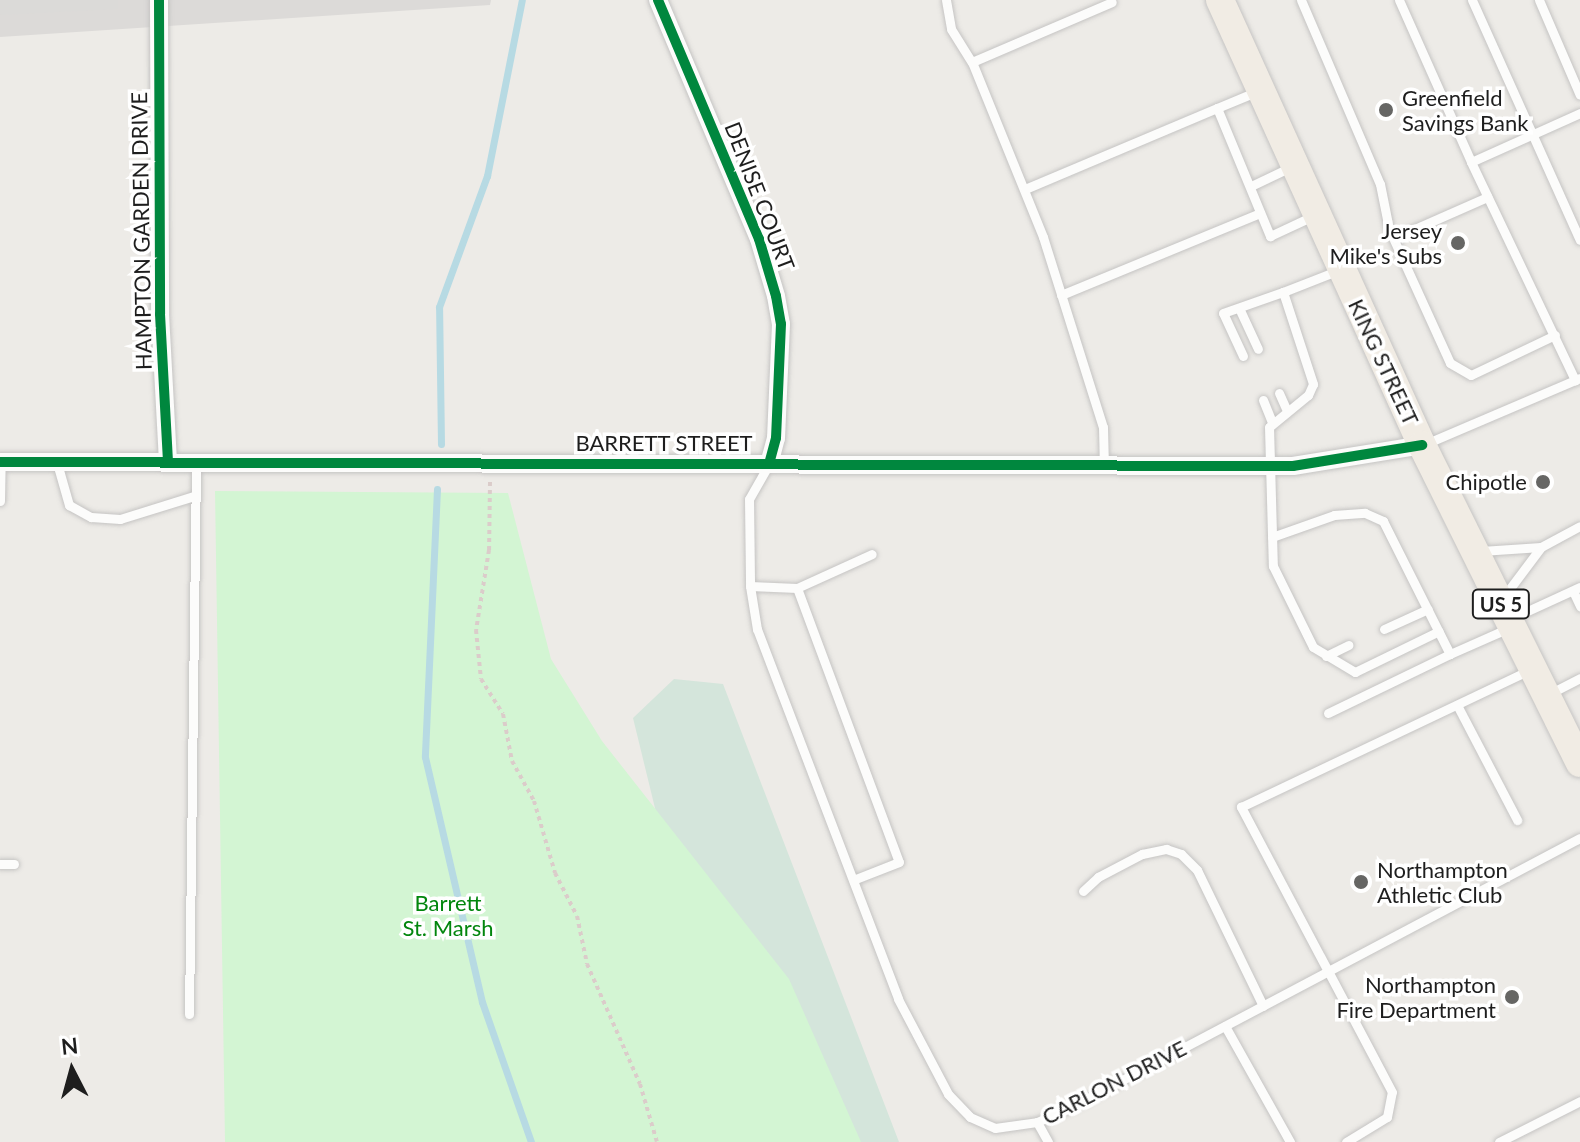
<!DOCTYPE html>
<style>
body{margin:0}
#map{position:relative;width:1580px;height:1142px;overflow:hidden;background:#edebe7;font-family:Lato,sans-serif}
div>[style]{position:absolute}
.residential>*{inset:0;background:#dcdad8}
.religious>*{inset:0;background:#dbdad8}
.wetland>*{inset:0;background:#d4e5db}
.park>*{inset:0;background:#d3f5d3}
.stream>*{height:7px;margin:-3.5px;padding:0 3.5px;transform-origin:3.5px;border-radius:3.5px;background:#b7dae3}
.path>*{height:4px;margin-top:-2px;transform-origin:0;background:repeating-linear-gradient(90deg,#dbccca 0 4px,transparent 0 8px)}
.roads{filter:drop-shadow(0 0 2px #c5c4c3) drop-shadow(0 0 2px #c5c4c3)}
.lane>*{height:9px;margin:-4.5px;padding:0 4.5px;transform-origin:4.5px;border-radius:4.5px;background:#fcfcfb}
.street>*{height:18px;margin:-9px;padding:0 9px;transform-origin:9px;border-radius:9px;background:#fcfcfb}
.primary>*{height:28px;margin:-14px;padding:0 14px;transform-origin:14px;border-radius:14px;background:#f1ece4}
.cycleway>*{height:10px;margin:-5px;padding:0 5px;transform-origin:5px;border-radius:5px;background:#00873e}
.dots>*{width:22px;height:22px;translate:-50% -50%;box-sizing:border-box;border:4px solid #fff;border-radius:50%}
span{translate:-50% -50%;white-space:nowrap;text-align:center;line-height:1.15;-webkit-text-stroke:7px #fff;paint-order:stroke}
.shield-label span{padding:2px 6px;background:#fff;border:2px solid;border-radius:6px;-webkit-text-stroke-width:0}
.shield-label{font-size:20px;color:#1e1e1e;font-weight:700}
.poi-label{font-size:22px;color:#1e1e1e}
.left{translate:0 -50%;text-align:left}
.right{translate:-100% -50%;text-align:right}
.street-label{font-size:22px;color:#1e1e1e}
.park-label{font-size:22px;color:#02860d}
.north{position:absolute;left:32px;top:1030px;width:80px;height:80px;-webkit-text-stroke:6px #fff;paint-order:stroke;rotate:354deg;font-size:22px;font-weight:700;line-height:32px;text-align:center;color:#1e1e1e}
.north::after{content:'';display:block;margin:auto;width:28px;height:36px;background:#1e1e1e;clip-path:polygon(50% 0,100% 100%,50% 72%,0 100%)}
</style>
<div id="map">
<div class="residential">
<i style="clip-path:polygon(0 0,491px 0,490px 5px,0 37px)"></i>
</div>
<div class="religious">
<i style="clip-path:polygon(0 0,118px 0,118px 9px,0 15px)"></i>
</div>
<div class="wetland">
<i style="clip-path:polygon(674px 679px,723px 684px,899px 1142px,727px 1142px,733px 1128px,633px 718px)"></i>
</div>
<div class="park">
<i style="clip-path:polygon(215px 491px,508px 493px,551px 659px,602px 741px,789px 979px,861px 1142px,225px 1142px)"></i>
</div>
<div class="stream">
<i style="left:441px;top:444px;width:137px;rotate:-90.8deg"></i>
<i style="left:439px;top:307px;width:140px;rotate:-69.9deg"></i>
<i style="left:487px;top:176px;width:179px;rotate:-78.8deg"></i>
<i style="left:437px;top:489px;width:268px;rotate:92.6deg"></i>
<i style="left:425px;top:757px;width:252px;rotate:76.9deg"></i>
<i style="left:482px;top:1002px;width:148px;rotate:70.7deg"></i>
</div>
<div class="path">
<i style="left:490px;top:482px;width:68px;rotate:90.8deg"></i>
<i style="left:489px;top:550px;width:81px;rotate:99.2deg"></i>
<i style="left:476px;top:630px;width:49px;rotate:84.2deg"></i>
<i style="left:481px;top:679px;width:41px;rotate:57.8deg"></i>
<i style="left:503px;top:714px;width:48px;rotate:79.2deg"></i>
<i style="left:512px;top:761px;width:46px;rotate:61.2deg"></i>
<i style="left:534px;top:801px;width:75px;rotate:73.7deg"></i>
<i style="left:555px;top:873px;width:48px;rotate:62.9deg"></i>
<i style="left:577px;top:916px;width:49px;rotate:78.2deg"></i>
<i style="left:587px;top:964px;width:131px;rotate:66.2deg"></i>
<i style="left:640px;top:1084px;width:60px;rotate:73.7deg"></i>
</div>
<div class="roads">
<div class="lane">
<i style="left:946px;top:0;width:29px;rotate:80deg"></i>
<i style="left:951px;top:29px;width:39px;rotate:58deg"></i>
<i style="left:972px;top:62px;width:189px;rotate:67.9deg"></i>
<i style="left:1043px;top:237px;width:199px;rotate:72.5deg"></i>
<i style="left:1103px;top:427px;width:40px;rotate:88.6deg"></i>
<i style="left:1301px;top:0;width:200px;rotate:66.8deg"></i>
<i style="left:1380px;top:184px;width:46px;rotate:78.7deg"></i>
<i style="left:1389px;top:229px;width:147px;rotate:65.5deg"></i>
<i style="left:1450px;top:363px;width:24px;rotate:30deg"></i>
<i style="left:1471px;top:375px;width:93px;rotate:-25.5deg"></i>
<i style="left:1399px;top:0;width:177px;rotate:66deg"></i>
<i style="left:1471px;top:162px;width:120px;rotate:-24.2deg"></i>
<i style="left:1472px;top:0;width:263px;rotate:65.8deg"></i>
<i style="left:1539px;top:0;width:103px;rotate:66.7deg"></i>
<i style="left:972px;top:62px;width:152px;rotate:-23.2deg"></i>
<i style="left:1258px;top:91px;width:44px;rotate:157.5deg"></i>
<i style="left:1217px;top:108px;width:139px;rotate:67.5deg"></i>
<i style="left:1270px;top:236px;width:50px;rotate:-25deg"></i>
<i style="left:1471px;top:162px;width:242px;rotate:64.5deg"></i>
<i style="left:1251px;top:186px;width:47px;rotate:-25.5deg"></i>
<i style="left:1025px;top:189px;width:208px;rotate:-22.9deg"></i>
<i style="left:1394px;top:238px;width:102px;rotate:-23.8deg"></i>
<i style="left:1283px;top:292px;width:60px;rotate:-21.4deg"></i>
<i style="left:1061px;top:295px;width:215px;rotate:-22.4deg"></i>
<i style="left:1239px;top:308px;width:45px;rotate:65.1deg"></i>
<i style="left:1243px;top:356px;width:47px;rotate:-114.9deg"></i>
<i style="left:1223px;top:313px;width:64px;rotate:-19.3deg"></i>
<i style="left:1283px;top:292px;width:97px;rotate:71.9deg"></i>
<i style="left:1313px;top:384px;width:12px;rotate:114deg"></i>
<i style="left:1308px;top:395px;width:50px;rotate:140.6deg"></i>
<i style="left:1269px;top:427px;width:139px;rotate:88.4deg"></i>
<i style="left:1273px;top:566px;width:90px;rotate:63.7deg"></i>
<i style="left:1313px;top:647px;width:49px;rotate:30.8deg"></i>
<i style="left:1355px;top:672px;width:93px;rotate:-26deg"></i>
<i style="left:1279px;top:393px;width:17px;rotate:66deg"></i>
<i style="left:1263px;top:400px;width:24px;rotate:68deg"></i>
<i style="left:1425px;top:444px;width:168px;rotate:-23.1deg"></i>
<i style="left:57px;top:463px;width:44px;rotate:74.1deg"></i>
<i style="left:69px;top:505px;width:25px;rotate:29deg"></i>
<i style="left:91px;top:517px;width:29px;rotate:4deg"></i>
<i style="left:120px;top:519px;width:77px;rotate:-17.3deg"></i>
<i style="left:769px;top:464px;width:40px;rotate:119.7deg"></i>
<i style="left:749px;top:499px;width:87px;rotate:89.3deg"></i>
<i style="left:750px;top:586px;width:44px;rotate:80.8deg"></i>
<i style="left:757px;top:629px;width:396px;rotate:69.1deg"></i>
<i style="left:898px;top:999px;width:107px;rotate:62.2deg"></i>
<i style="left:948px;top:1094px;width:32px;rotate:46deg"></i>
<i style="left:970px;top:1117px;width:27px;rotate:24deg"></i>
<i style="left:995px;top:1128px;width:42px;rotate:-8.1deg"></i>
<i style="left:1037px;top:1122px;width:42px;rotate:-24.1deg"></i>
<i style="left:1075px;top:1105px;width:571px;rotate:-27.87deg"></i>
<i style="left:0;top:501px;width:39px;rotate:-89deg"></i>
<i style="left:1272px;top:537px;width:66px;rotate:-19.5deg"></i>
<i style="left:1334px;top:515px;width:31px;rotate:-4deg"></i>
<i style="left:1365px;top:513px;width:20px;rotate:24deg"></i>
<i style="left:1383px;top:521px;width:149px;rotate:63.3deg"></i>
<i style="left:1450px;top:654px;width:64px;rotate:-23.8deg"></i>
<i style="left:1481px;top:551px;width:60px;rotate:-3.8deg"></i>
<i style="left:1541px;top:547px;width:44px;rotate:-28.3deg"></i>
<i style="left:750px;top:586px;width:47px;rotate:2.4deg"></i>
<i style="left:797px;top:588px;width:82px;rotate:-24.4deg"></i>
<i style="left:797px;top:588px;width:292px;rotate:69.6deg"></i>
<i style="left:899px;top:862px;width:49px;rotate:158.6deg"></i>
<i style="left:1573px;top:591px;width:17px;rotate:65deg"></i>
<i style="left:1505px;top:595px;width:60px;rotate:-53.1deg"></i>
<i style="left:1510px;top:619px;width:77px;rotate:-24.6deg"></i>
<i style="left:1384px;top:629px;width:48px;rotate:-24.4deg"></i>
<i style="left:1326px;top:656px;width:25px;rotate:-26deg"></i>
<i style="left:1549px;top:694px;width:35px;rotate:-27deg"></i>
<i style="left:1457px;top:705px;width:130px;rotate:62.4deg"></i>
<i style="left:1328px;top:713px;width:136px;rotate:-25.8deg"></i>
<i style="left:0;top:864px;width:14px"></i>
<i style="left:1083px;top:891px;width:21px;rotate:-43deg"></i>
<i style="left:1098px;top:877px;width:50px;rotate:-27.6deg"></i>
<i style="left:1142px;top:854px;width:25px;rotate:-12deg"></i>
<i style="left:1166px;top:849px;width:16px;rotate:18deg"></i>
<i style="left:1181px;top:854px;width:23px;rotate:45deg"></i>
<i style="left:1197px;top:870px;width:151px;rotate:64.1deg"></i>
<i style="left:189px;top:1014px;width:552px;rotate:-89.27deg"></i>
<i style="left:1225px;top:1026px;width:133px;rotate:60.7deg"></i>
<i style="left:1037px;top:1122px;width:23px;rotate:61deg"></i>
<i style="left:1346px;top:1142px;width:48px;rotate:-31.4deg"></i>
<i style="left:1387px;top:1117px;width:25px;rotate:-79deg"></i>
<i style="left:1392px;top:1092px;width:323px;rotate:-117.9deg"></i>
<i style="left:1241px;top:807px;width:320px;rotate:-25.4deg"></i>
<i style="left:1499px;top:1142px;width:91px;rotate:-26.8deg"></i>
</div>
<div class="street">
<i style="left:159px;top:0;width:314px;rotate:89.8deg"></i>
<i style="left:160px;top:314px;width:148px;rotate:86.9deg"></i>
<i style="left:658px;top:0;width:259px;rotate:67.1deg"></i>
<i style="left:759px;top:239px;width:59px;rotate:73.4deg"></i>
<i style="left:776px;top:296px;width:28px;rotate:80deg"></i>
<i style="left:781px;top:324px;width:114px;rotate:92.5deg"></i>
<i style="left:776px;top:438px;width:27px;rotate:105deg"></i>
<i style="left:0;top:462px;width:1293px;rotate:0.18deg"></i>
<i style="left:1293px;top:466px;width:131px;rotate:-9.2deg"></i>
</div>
<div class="primary">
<i style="left:1220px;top:0;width:489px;rotate:65.6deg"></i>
<i style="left:1422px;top:445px;width:355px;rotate:63.6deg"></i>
</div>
</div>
<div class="cycleway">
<i style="left:159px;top:0;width:314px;rotate:89.8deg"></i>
<i style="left:160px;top:314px;width:148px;rotate:86.9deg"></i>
<i style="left:658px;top:0;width:259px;rotate:67.1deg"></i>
<i style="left:759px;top:239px;width:59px;rotate:73.4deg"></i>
<i style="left:776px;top:296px;width:28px;rotate:80deg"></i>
<i style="left:781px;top:324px;width:114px;rotate:92.5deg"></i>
<i style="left:776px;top:438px;width:27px;rotate:105deg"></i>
<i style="left:0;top:462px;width:1293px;rotate:0.18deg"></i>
<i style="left:1293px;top:466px;width:131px;rotate:-9.2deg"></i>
</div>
<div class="dots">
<i style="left:1386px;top:110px;background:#666664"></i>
<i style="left:1458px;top:243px;background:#666664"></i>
<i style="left:1543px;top:482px;background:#666664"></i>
<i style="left:1361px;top:882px;background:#666664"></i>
<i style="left:1512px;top:997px;background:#666664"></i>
</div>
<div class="shield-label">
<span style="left:1501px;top:604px">US 5</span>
</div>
<div class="poi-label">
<span class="left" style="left:1402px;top:110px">Greenfield<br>Savings Bank</span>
<span class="right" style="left:1442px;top:243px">Jersey<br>Mike's Subs</span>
<span class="right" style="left:1527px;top:482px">Chipotle</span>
<span class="left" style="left:1377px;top:882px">Northampton<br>Athletic Club</span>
<span class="right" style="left:1496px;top:997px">Northampton<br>Fire Department</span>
</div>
<div class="street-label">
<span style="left:760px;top:196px;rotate:69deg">DENISE COURT</span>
<span style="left:141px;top:231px;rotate:-91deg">HAMPTON GARDEN DRIVE</span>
<span style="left:1384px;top:362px;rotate:65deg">KING STREET</span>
<span style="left:664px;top:443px">BARRETT STREET</span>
<span style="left:1114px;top:1082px;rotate:-27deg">CARLON DRIVE</span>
</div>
<div class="park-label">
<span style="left:448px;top:915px">Barrett<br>St. Marsh</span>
</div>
<div class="north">N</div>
</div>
